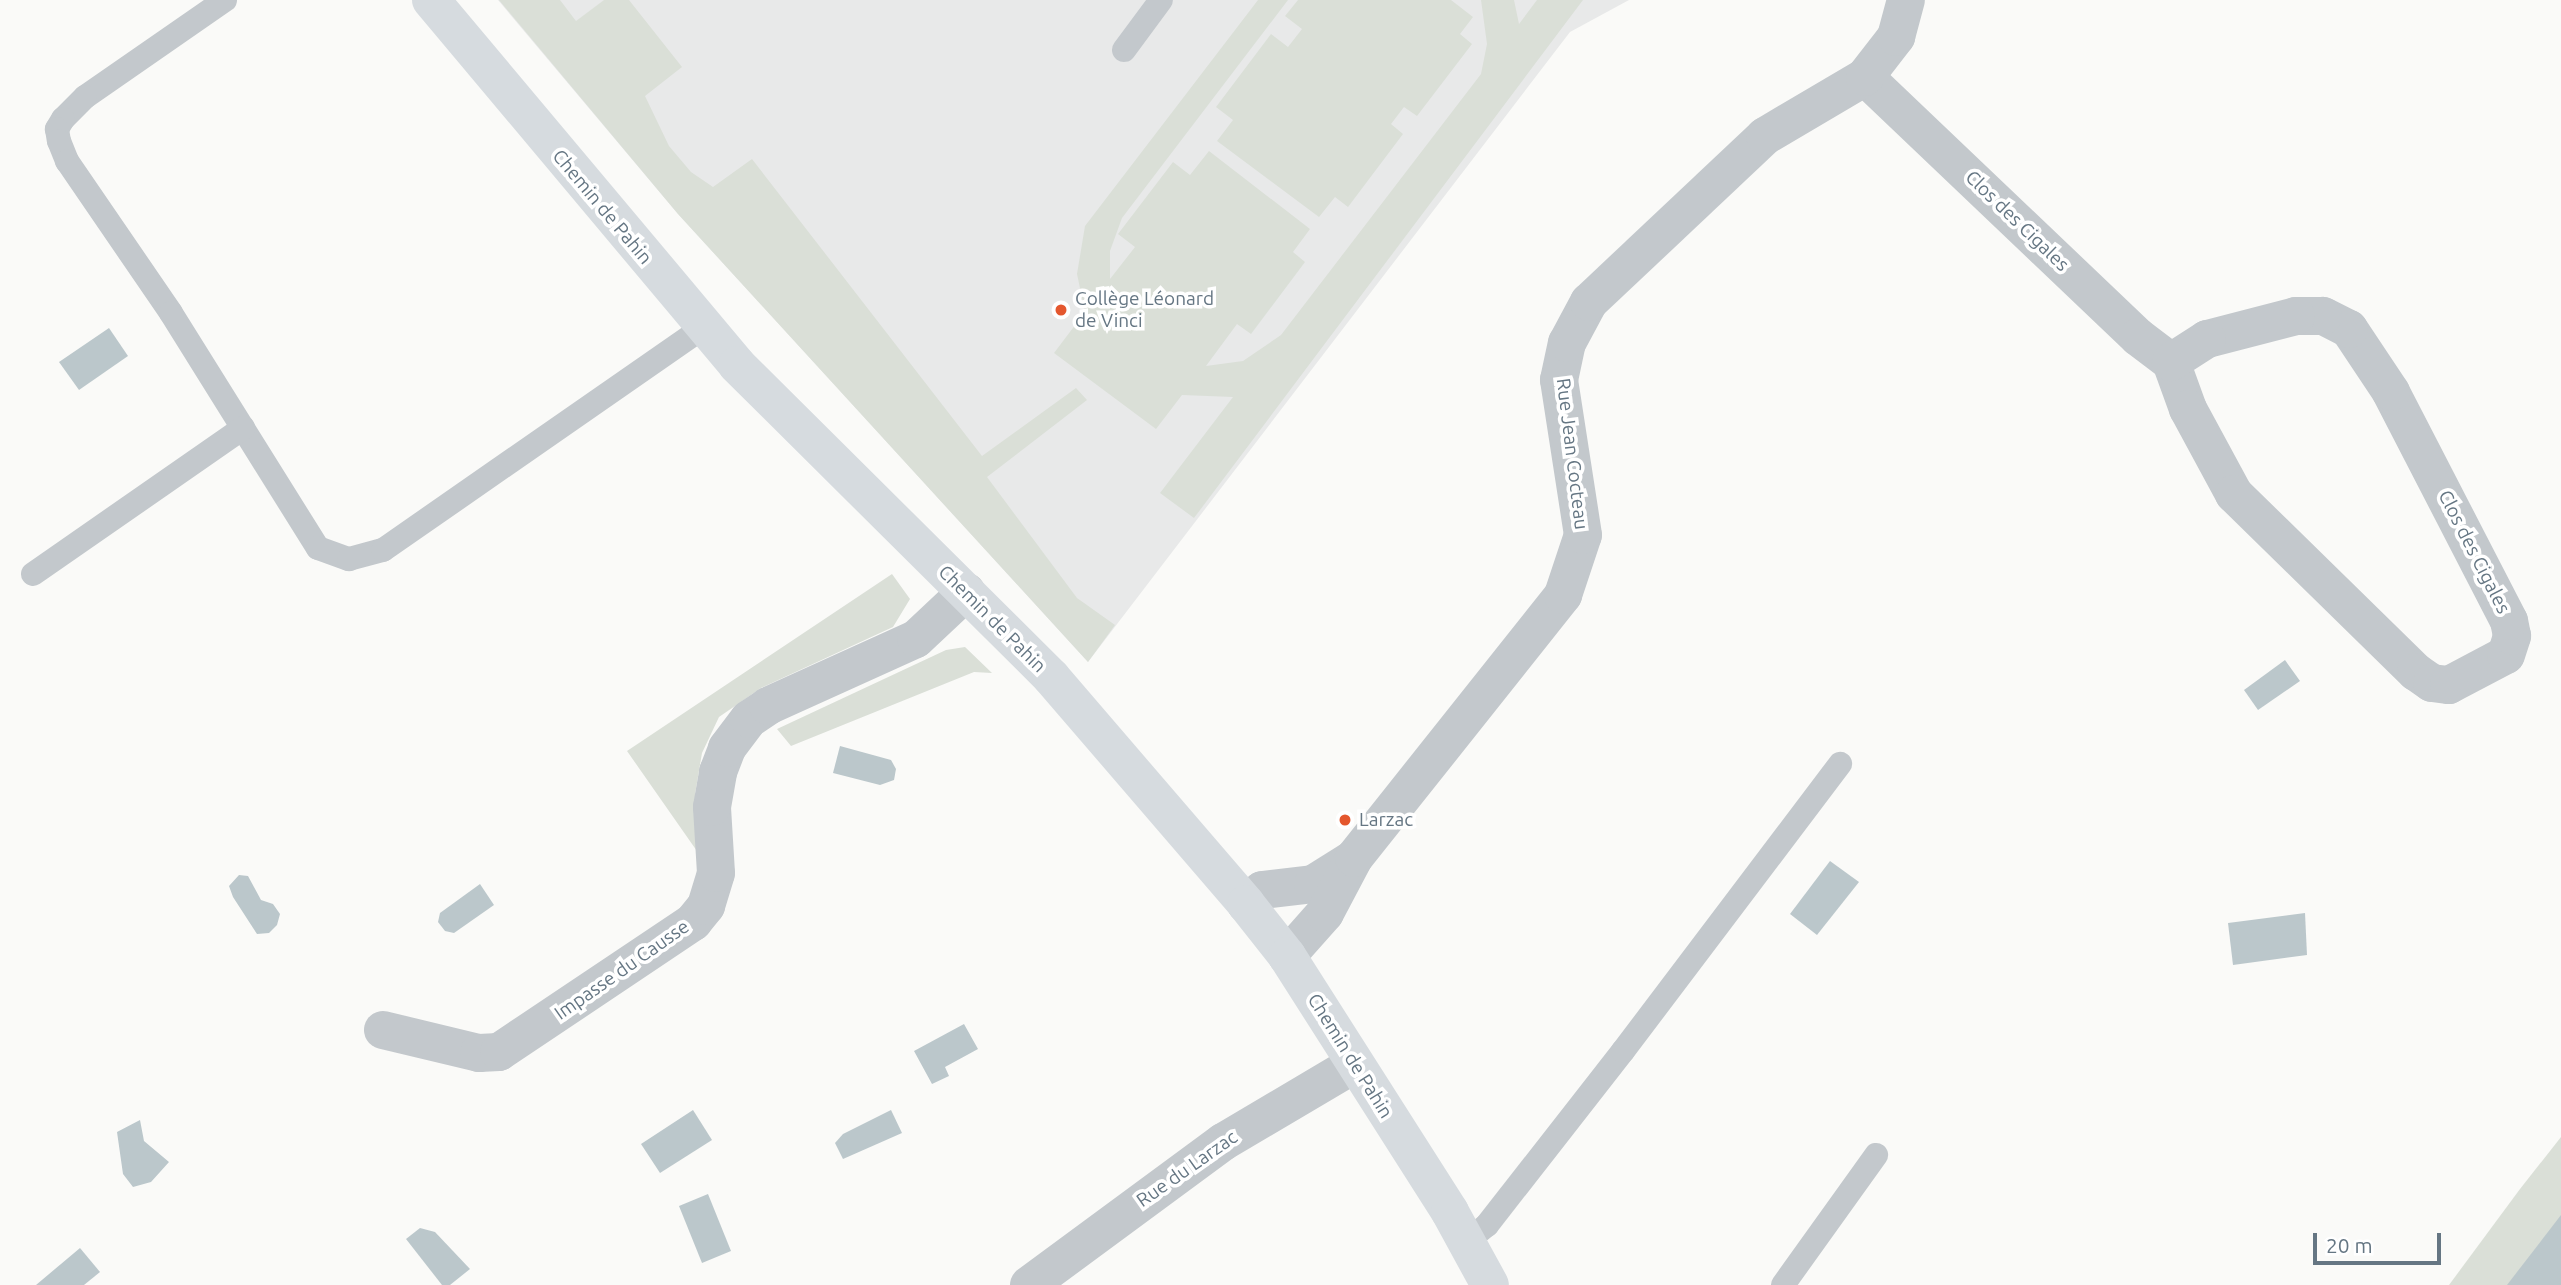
<!DOCTYPE html>
<meta charset="utf-8">
<style>
body{margin:0}
#map{position:relative;width:2561px;height:1285px;overflow:hidden;background:#fafaf8;font-family:Ubuntu,sans-serif}
div>[style]{position:absolute}
.built>*{inset:0;background:#e8e9e9}
.green>*{inset:0;background:#dadfd7}
.water>*{inset:0;background:#bbc7cb}
.lane>*{height:24px;margin:-12px;padding:0 12px;transform-origin:12px;border-radius:12px;background:#c3c8cc}
.street>*{height:38px;margin:-19px;padding:0 19px;transform-origin:19px;border-radius:19px;background:#c3c8cc}
.secondary>*{height:38px;margin:-19px;padding:0 19px;transform-origin:19px;border-radius:19px;background:#d6dbdf}
.dots>*{width:19px;height:19px;translate:-50% -50%;box-sizing:border-box;border:4px solid #fff;border-radius:50%}
span{translate:-50% -50%;white-space:nowrap;text-align:center;line-height:1.15;-webkit-text-stroke:7px #fff;paint-order:stroke}
.street-label{font-size:19px;color:#657683}
.poi-label{font-size:19px;color:#657683}
.left{translate:0 -50%;text-align:left}
.scale{position:absolute;left:2313px;top:1233px;width:128px;height:32px;box-sizing:border-box;border:4px solid #657683;border-top:0;padding-left:9px;font-size:21px;line-height:24px;white-space:nowrap;color:#657683;-webkit-text-stroke:5px #fff;paint-order:stroke}
</style>
<div id="map">
<div class="built">
<i style="clip-path:polygon(498px 0,1629px 0,1570px 32px,1088px 662px,678px 214px)"></i>
</div>
<div class="green">
<i style="clip-path:polygon(499px 0,560px 0,576px 21px,604px 0,629px 0,682px 67px,645px 96px,669px 146px,691px 172px,713px 187px,752px 159px,982px 456px,1076px 388px,1087px 400px,987px 477px,1077px 598px,1115px 625px,1088px 662px,678px 214px)"></i>
<i style="clip-path:polygon(1258px 0,1288px 0,1122px 218px,1110px 251px,1110px 279px,1135px 247px,1118px 234px,1173px 162px,1190px 175px,1209px 151px,1310px 229px,1293px 252px,1305px 262px,1251px 334px,1237px 324px,1206px 366px,1243px 361px,1281px 335px,1481px 74px,1487px 44px,1481px 0,1514px 0,1519px 24px,1537px 0,1583px 0,1194px 518px,1160px 493px,1233px 397px,1182px 395px,1156px 429px,1054px 353px,1085px 312px,1077px 274px,1085px 226px)"></i>
<i style="clip-path:polygon(1298px 0,1451px 0,1473px 17px,1460px 34px,1472px 44px,1417px 116px,1404px 107px,1391px 124px,1403px 134px,1348px 207px,1335px 197px,1319px 217px,1217px 141px,1233px 120px,1216px 107px,1271px 34px,1288px 47px,1302px 29px,1285px 16px)"></i>
<i style="clip-path:polygon(892px 574px,910px 599px,893px 627px,761px 688px,719px 717px,702px 753px,695px 794px,699px 854px,627px 751px)"></i>
<i style="clip-path:polygon(965px 647px,992px 673px,974px 672px,791px 746px,777px 729px,946px 650px)"></i>
<i style="clip-path:polygon(2561px 1137px,2561px 1285px,2449px 1285px,2520px 1189px)"></i>
</div>
<div class="water">
<i style="clip-path:polygon(109px 328px,128px 356px,79px 390px,59px 362px)"></i>
<i style="clip-path:polygon(2285px 660px,2300px 681px,2258px 710px,2244px 690px)"></i>
<i style="clip-path:polygon(840px 746px,891px 760px,896px 769px,894px 780px,880px 785px,833px 773px)"></i>
<i style="clip-path:polygon(1830px 861px,1859px 882px,1817px 935px,1790px 914px)"></i>
<i style="clip-path:polygon(239px 875px,248px 876px,261px 900px,273px 904px,280px 914px,277px 925px,269px 933px,257px 934px,233px 897px,229px 886px)"></i>
<i style="clip-path:polygon(480px 884px,494px 905px,454px 933px,445px 931px,438px 922px,440px 913px)"></i>
<i style="clip-path:polygon(2305px 913px,2307px 955px,2233px 965px,2228px 923px)"></i>
<i style="clip-path:polygon(964px 1024px,978px 1049px,945px 1067px,949px 1076px,932px 1084px,914px 1051px)"></i>
<i style="clip-path:polygon(693px 1110px,712px 1140px,660px 1173px,641px 1144px)"></i>
<i style="clip-path:polygon(891px 1110px,902px 1133px,843px 1159px,835px 1143px,843px 1134px)"></i>
<i style="clip-path:polygon(140px 1120px,144px 1141px,169px 1162px,151px 1182px,133px 1187px,123px 1174px,117px 1132px)"></i>
<i style="clip-path:polygon(708px 1194px,731px 1251px,702px 1263px,679px 1206px)"></i>
<i style="clip-path:polygon(2561px 1215px,2561px 1285px,2507px 1285px)"></i>
<i style="clip-path:polygon(420px 1228px,435px 1232px,470px 1269px,450px 1285px,442px 1285px,406px 1239px)"></i>
<i style="clip-path:polygon(80px 1248px,100px 1272px,84px 1285px,36px 1285px)"></i>
</div>
<div class="lane">
<i style="left:225px;top:0;width:170px;rotate:145.3deg"></i>
<i style="left:85px;top:97px;width:31px;rotate:135deg"></i>
<i style="left:63px;top:119px;width:12px;rotate:121deg"></i>
<i style="left:57px;top:129px;width:12px;rotate:81deg"></i>
<i style="left:59px;top:141px;width:22px;rotate:68deg"></i>
<i style="left:67px;top:161px;width:184px;rotate:55.6deg"></i>
<i style="left:171px;top:313px;width:277px;rotate:58deg"></i>
<i style="left:318px;top:548px;width:33px;rotate:20deg"></i>
<i style="left:349px;top:559px;width:35px;rotate:-15deg"></i>
<i style="left:383px;top:550px;width:391px;rotate:-34.8deg"></i>
<i style="left:1124px;top:50px;width:62px;rotate:-53.5deg"></i>
<i style="left:33px;top:574px;width:256px;rotate:-34.8deg"></i>
<i style="left:1466px;top:1242px;width:27px;rotate:-39deg"></i>
<i style="left:1487px;top:1225px;width:221px;rotate:-52deg"></i>
<i style="left:1623px;top:1051px;width:360px;rotate:-52.9deg"></i>
<i style="left:1783px;top:1285px;width:160px;rotate:-54.4deg"></i>
</div>
<div class="street">
<i style="left:1865px;top:77px;width:377px;rotate:43.6deg"></i>
<i style="left:2138px;top:337px;width:41px;rotate:37.1deg"></i>
<i style="left:2171px;top:362px;width:50px;rotate:70.1deg"></i>
<i style="left:2188px;top:409px;width:97px;rotate:61.6deg"></i>
<i style="left:2234px;top:494px;width:255px;rotate:44.4deg"></i>
<i style="left:2416px;top:672px;width:19px;rotate:35deg"></i>
<i style="left:2432px;top:683px;width:17px;rotate:7deg"></i>
<i style="left:2449px;top:685px;width:64px;rotate:-27.8deg"></i>
<i style="left:2506px;top:655px;width:20px;rotate:-72deg"></i>
<i style="left:2512px;top:636px;width:15px;rotate:-101deg"></i>
<i style="left:2509px;top:621px;width:258px;rotate:-117.3deg"></i>
<i style="left:2391px;top:392px;width:76px;rotate:-123.7deg"></i>
<i style="left:2349px;top:329px;width:29px;rotate:-153deg"></i>
<i style="left:2323px;top:316px;width:27px;rotate:180deg"></i>
<i style="left:2296px;top:316px;width:92px;rotate:165.5deg"></i>
<i style="left:2207px;top:339px;width:43px;rotate:147.4deg"></i>
<i style="left:1246px;top:904px;width:21px;rotate:-41deg"></i>
<i style="left:1262px;top:890px;width:51px;rotate:-6.7deg"></i>
<i style="left:1313px;top:884px;width:47px;rotate:-32deg"></i>
<i style="left:1287px;top:956px;width:57px;rotate:-48.5deg"></i>
<i style="left:1325px;top:913px;width:62px;rotate:-62.2deg"></i>
<i style="left:1354px;top:858px;width:336px;rotate:-51.5deg"></i>
<i style="left:1563px;top:595px;width:63px;rotate:-71.6deg"></i>
<i style="left:1583px;top:535px;width:157px;rotate:-98.8deg"></i>
<i style="left:1559px;top:380px;width:38px;rotate:-78deg"></i>
<i style="left:1567px;top:343px;width:47px;rotate:-61.8deg"></i>
<i style="left:1589px;top:302px;width:242px;rotate:-43.3deg"></i>
<i style="left:1765px;top:136px;width:116px;rotate:-30.5deg"></i>
<i style="left:1865px;top:77px;width:51px;rotate:-52.2deg"></i>
<i style="left:1896px;top:37px;width:38px;rotate:-75deg"></i>
<i style="left:383px;top:1030px;width:99px;rotate:13.5deg"></i>
<i style="left:479px;top:1053px;width:20px;rotate:-3deg"></i>
<i style="left:499px;top:1052px;width:234px;rotate:-33.8deg"></i>
<i style="left:693px;top:922px;width:21px;rotate:-51deg"></i>
<i style="left:706px;top:906px;width:34px;rotate:-73deg"></i>
<i style="left:716px;top:873px;width:66px;rotate:-93.5deg"></i>
<i style="left:712px;top:807px;width:36px;rotate:-80deg"></i>
<i style="left:718px;top:772px;width:26px;rotate:-69deg"></i>
<i style="left:727px;top:748px;width:36px;rotate:-53deg"></i>
<i style="left:749px;top:719px;width:23px;rotate:-34deg"></i>
<i style="left:768px;top:706px;width:162px;rotate:-24.4deg"></i>
<i style="left:916px;top:639px;width:69px;rotate:-43.2deg"></i>
<i style="left:1029px;top:1285px;width:241px;rotate:-36.4deg"></i>
<i style="left:1223px;top:1142px;width:151px;rotate:-30.6deg"></i>
</div>
<div class="secondary">
<i style="left:431px;top:0;width:476px;rotate:50deg"></i>
<i style="left:737px;top:365px;width:443px;rotate:44.8deg"></i>
<i style="left:1051px;top:677px;width:299px;rotate:49.3deg"></i>
<i style="left:1246px;top:904px;width:66px;rotate:51.7deg"></i>
<i style="left:1287px;top:956px;width:303px;rotate:57.5deg"></i>
<i style="left:1450px;top:1212px;width:83px;rotate:61.3deg"></i>
</div>
<div class="dots">
<i style="left:1061px;top:310px;background:#e4572e"></i>
<i style="left:1345px;top:820px;background:#e4572e"></i>
</div>
<div class="street-label">
<span style="left:602px;top:207px;rotate:50deg">Chemin de Pahin</span>
<span style="left:2017px;top:221px;rotate:44deg">Clos des Cigales</span>
<span style="left:1572px;top:454px;rotate:83deg">Rue Jean Cocteau</span>
<span style="left:2474px;top:552px;rotate:63deg">Clos des Cigales</span>
<span style="left:992px;top:619px;rotate:45deg">Chemin de Pahin</span>
<span style="left:622px;top:970px;rotate:-35deg">Impasse du Causse</span>
<span style="left:1350px;top:1056px;rotate:58deg">Chemin de Pahin</span>
<span style="left:1187px;top:1169px;rotate:-35deg">Rue du Larzac</span>
</div>
<div class="poi-label">
<span class="left" style="left:1075px;top:310px">Collège Léonard<br>de Vinci</span>
<span class="left" style="left:1359px;top:820px">Larzac</span>
</div>
<div class="scale">20 m</div>
</div>
